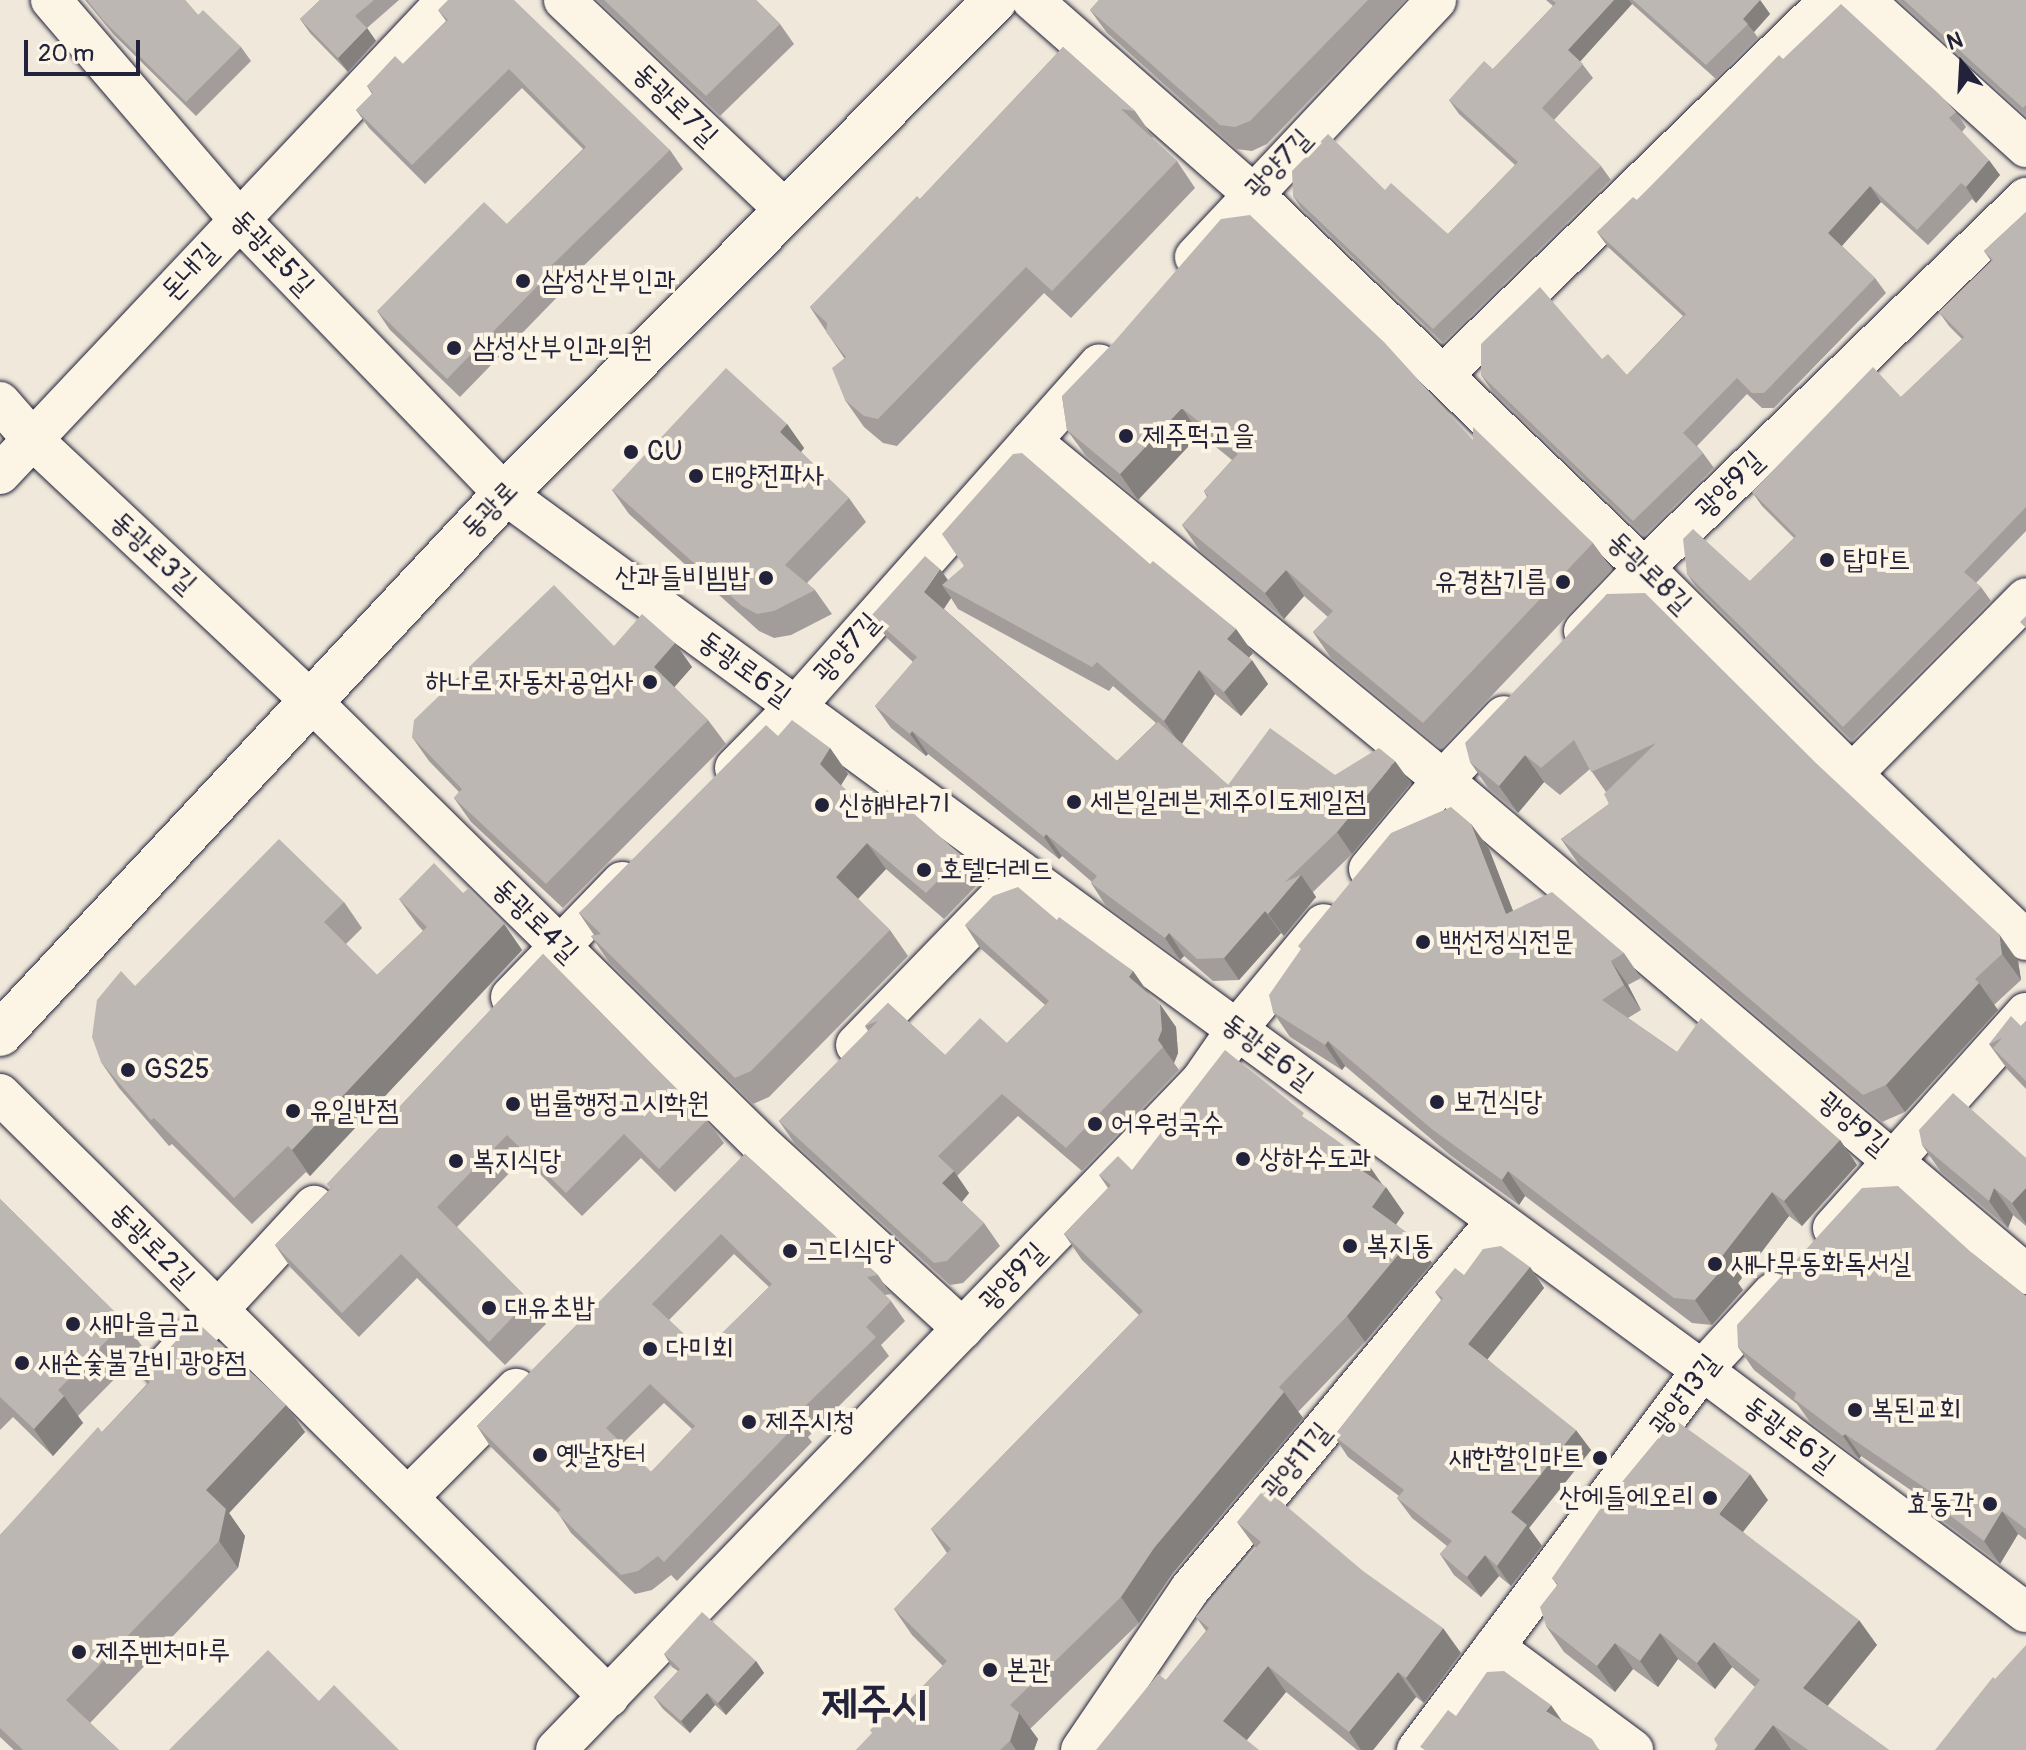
<!DOCTYPE html>
<meta charset="utf-8">
<style>
body{margin:0}
#map{position:relative;width:2026px;height:1750px;overflow:hidden;background:#efe8db;font-family:Pangolin,"Poor Story",sans-serif}
div>[style]{position:absolute}
.roads{filter:drop-shadow(0 0 2px #22223b) drop-shadow(0 0 2px #22223b)}
.minor>*{height:40px;margin:-20px;padding:0 20px;transform-origin:20px;border-radius:20px;background:#fcf5e5}
.major>*{height:44px;margin:-22px;padding:0 22px;transform-origin:22px;border-radius:22px;background:#fcf5e5}
.wall>*{inset:0;background:#a29d9a}
.shaded-wall>*{inset:0;background:#84807d}
.building>*{inset:0;background:#bcb7b3}
.dots>*{width:22px;height:22px;translate:-50% -50%;box-sizing:border-box;border:4px solid #fcf5e5;border-radius:50%}
span{translate:-50% -50%;white-space:nowrap;text-align:center;line-height:1.15;-webkit-text-stroke:8px #fcf5e5;paint-order:stroke}
.street-label{font-size:28px;color:#22223b}
.poi-label{font-size:28px;color:#22223b}
.left{translate:0 -50%;text-align:left}
.right{translate:-100% -50%;text-align:right}
.town-label{font-size:44px;color:#22223b;font-weight:700}
.north{position:absolute;left:1922px;top:24px;width:80px;height:80px;-webkit-text-stroke:6px #fcf5e5;paint-order:stroke;rotate:342deg;font-size:22px;font-weight:700;line-height:32px;text-align:center;color:#22223b}
.north::after{content:'';display:block;margin:auto;width:28px;height:36px;background:#22223b;clip-path:polygon(50% 0,100% 100%,50% 72%,0 100%)}
.scale{position:absolute;left:24px;top:40px;width:116px;height:36px;box-sizing:border-box;border:4px solid #22223b;border-top:0;padding-left:10px;font-size:24px;line-height:28px;white-space:nowrap;color:#22223b;-webkit-text-stroke:6px #fcf5e5;paint-order:stroke}
</style>
<div id="map">
<div class="roads">
<div class="minor">
<i style="left:51px;top:0;width:289px;rotate:49.4deg"></i>
<i style="left:239px;top:219px;width:383px;rotate:46deg"></i>
<i style="left:505px;top:494px;width:1483px;rotate:36.2deg"></i>
<i style="left:1702px;top:1370px;width:404px;rotate:36.8deg"></i>
<i style="left:564px;top:0;width:306px;rotate:43.5deg"></i>
<i style="left:1032px;top:0;width:293px;rotate:41.3deg"></i>
<i style="left:1252px;top:193px;width:542px;rotate:43.73deg"></i>
<i style="left:1644px;top:568px;width:293px;rotate:44.7deg"></i>
<i style="left:1852px;top:774px;width:240px;rotate:43.7deg"></i>
<i style="left:1864px;top:0;width:219px;rotate:42.2deg"></i>
<i style="left:1195px;top:257px;width:352px;rotate:-46.8deg"></i>
<i style="left:1443px;top:375px;width:539px;rotate:-44.1deg"></i>
<i style="left:0;top:402px;width:50px;rotate:49deg"></i>
<i style="left:33px;top:440px;width:380px;rotate:43.2deg"></i>
<i style="left:310px;top:700px;width:631px;rotate:44.55deg"></i>
<i style="left:760px;top:1143px;width:275px;rotate:42.5deg"></i>
<i style="left:1031px;top:441px;width:534px;rotate:39.45deg"></i>
<i style="left:1443px;top:780px;width:764px;rotate:40.28deg"></i>
<i style="left:0;top:474px;width:652px;rotate:-46.68deg"></i>
<i style="left:1584px;top:631px;width:87px;rotate:-46.4deg"></i>
<i style="left:1644px;top:568px;width:532px;rotate:-44.09deg"></i>
<i style="left:735px;top:768px;width:86px;rotate:-45.5deg"></i>
<i style="left:795px;top:707px;width:458px;rotate:-48.4deg"></i>
<i style="left:1852px;top:774px;width:247px;rotate:-45.3deg"></i>
<i style="left:1369px;top:869px;width:116px;rotate:-50.3deg"></i>
<i style="left:1443px;top:780px;width:88px;rotate:-46.4deg"></i>
<i style="left:511px;top:997px;width:160px;rotate:-46deg"></i>
<i style="left:856px;top:1045px;width:216px;rotate:-45.9deg"></i>
<i style="left:0;top:1094px;width:857px;rotate:44.72deg"></i>
<i style="left:1833px;top:1228px;width:289px;rotate:-48.1deg"></i>
<i style="left:164px;top:1368px;width:221px;rotate:-47.2deg"></i>
<i style="left:408px;top:1497px;width:153px;rotate:-45deg"></i>
<i style="left:1494px;top:1647px;width:173px;rotate:36.5deg"></i>
<i style="left:556px;top:1750px;width:929px;rotate:-46.05deg"></i>
<i style="left:1201px;top:1081px;width:63px;rotate:-55.3deg"></i>
<i style="left:1237px;top:1029px;width:136px;rotate:-50.4deg"></i>
<i style="left:1081px;top:1750px;width:194px;rotate:-55.9deg"></i>
<i style="left:1190px;top:1589px;width:480px;rotate:-50.2deg"></i>
<i style="left:1417px;top:1750px;width:475px;rotate:-53.1deg"></i>
<i style="left:1702px;top:1370px;width:105px;rotate:-47.3deg"></i>
</div>
<div class="major">
<i style="left:0;top:1034px;width:739px;rotate:-46.92deg"></i>
<i style="left:505px;top:494px;width:696px;rotate:-45.23deg"></i>
</div>
</div>
<div class="wall">
<i style="clip-path:polygon(85px 0,185px 0,198px 15px,241px 47px,251px 61px,196px 116px,114px 35px)"></i>
<i style="clip-path:polygon(320px 0,399px 0,367px 28px,376px 41px,348px 72px,310px 33px,300px 19px)"></i>
<i style="clip-path:polygon(597px 0,756px 0,780px 24px,794px 44px,720px 116px)"></i>
<i style="clip-path:polygon(1099px 0,1407px 0,1267px 144px,1252px 151px,1236px 149px,1107px 33px,1090px 10px)"></i>
<i style="clip-path:polygon(1546px 0,1760px 0,1770px 14px,1754px 32px,1758px 38px,1716px 79px,1632px 4px,1580px 61px,1593px 78px,1554px 120px,1601px 166px,1611px 180px,1443px 343px,1302px 209px,1293px 196px,1385px 190px,1448px 234px,1515px 165px,1459px 114px,1449px 100px,1493px 69px,1553px 6px)"></i>
<i style="clip-path:polygon(1898px 0,2026px 0,2026px 116px)"></i>
<i style="clip-path:polygon(438px 10px,670px 150px,683px 169px,565px 284px,567px 287px,460px 397px,390px 330px,377px 311px,507px 224px,583px 149px,522px 88px,425px 184px,369px 128px,356px 110px,372px 94px,367px 86px,403px 64px,446px 21px)"></i>
<i style="clip-path:polygon(1063px 47px,1135px 111px,1154px 138px,1151px 137px,1177px 161px,1195px 188px,1071px 318px,1044px 293px,897px 446px,883px 443px,864px 427px,845px 400px,844px 358px,810px 307px,920px 199px)"></i>
<i style="clip-path:polygon(1783px 59px,1956px 112px,1966px 127px,1962px 132px,2000px 175px,1976px 203px,1972px 199px,1928px 245px,1881px 202px,1842px 246px,1875px 278px,1886px 293px,1774px 408px,1762px 408px,1747px 394px,1697px 446px,1703px 453px,1714px 468px,1644px 536px,1492px 391px,1481px 375px,1602px 359px,1627px 375px,1683px 316px,1608px 247px,1597px 232px,1637px 200px)"></i>
<i style="clip-path:polygon(2026px 212px,2026px 531px,1976px 583px,1981px 587px,1991px 601px,1852px 741px,1697px 588px,1687px 574px,1750px 581px,1794px 538px,1762px 506px,1752px 492px,1901px 397px,1962px 339px,1949px 326px,1939px 312px,1991px 261px,1984px 251px)"></i>
<i style="clip-path:polygon(1062px 396px,1473px 440px,1593px 543px,1612px 569px,1441px 749px,1331px 658px,1313px 632px,1328px 617px,1304px 596px,1284px 619px,1200px 551px,1182px 525px,1207px 497px,1204px 491px,1232px 460px,1200px 434px,1138px 500px,1086px 456px,1067px 430px)"></i>
<i style="clip-path:polygon(787px 424px,804px 448px,801px 452px,849px 498px,866px 522px,807px 583px,815px 590px,832px 614px,791px 635px,774px 638px,759px 631px,629px 514px,612px 490px)"></i>
<i style="clip-path:polygon(evenodd,1150px 564px,1236px 629px,1253px 653px,1249px 657px,1268px 684px,1241px 716px,1215px 694px,1182px 744px,1228px 785px,1335px 775px,1411px 783px,1352px 854px,1313px 892px,1316px 897px,1284px 936px,1281px 933px,1239px 980px,1213px 981px,1184px 956px,1180px 960px,1106px 906px,1091px 883px,1092px 882px,1062px 856px,1059px 859px,928px 754px,926px 756px,891px 728px,875px 706px,913px 662px,887px 638px,871px 616px,948px 580px,1150px 564px,951px 598px,958px 609px,1109px 691px,1113px 686px,1156px 723px,1117px 761px,944px 609px,951px 598px)"></i>
<i style="clip-path:polygon(1607px 594px,2018px 961px,2021px 980px,1994px 1005px,1998px 1010px,1905px 1112px,1882px 1122px,1580px 866px,1561px 839px,1609px 804px,1606px 792px,1590px 769px,1560px 795px,1544px 782px,1518px 813px,1489px 789px,1470px 762px)"></i>
<i style="clip-path:polygon(675px 643px,692px 667px,674px 687px,708px 720px,726px 744px,563px 908px,471px 822px,454px 798px,459px 792px,429px 761px,412px 737px,614px 646px)"></i>
<i style="clip-path:polygon(778px 736px,830px 748px,848px 774px,841px 785px,867px 812px,962px 856px,980px 882px,944px 919px,886px 869px,858px 899px,890px 930px,908px 956px,769px 1097px,753px 1104px,609px 962px,591px 936px,594px 935px,579px 913px)"></i>
<i style="clip-path:polygon(1471px 824px,1489px 849px,1513px 911px,1624px 953px,1641px 978px,1628px 985px,1641px 1010px,1628px 1018px,1677px 1052px,1840px 1140px,1857px 1165px,1802px 1226px,1789px 1216px,1738px 1283px,1743px 1290px,1712px 1325px,1692px 1323px,1525px 1196px,1519px 1205px,1450px 1155px,1345px 1066px,1342px 1070px,1290px 1037px,1273px 1012px)"></i>
<i style="clip-path:polygon(463px 893px,504px 924px,522px 950px,310px 1176px,306px 1172px,252px 1224px,172px 1144px,169px 1146px,119px 1088px,101px 1062px,135px 986px,344px 902px,362px 928px,346px 944px,377px 975px,423px 931px,417px 924px,399px 899px)"></i>
<i style="clip-path:polygon(1057px 920px,1133px 971px,1149px 994px,1176px 1027px,1178px 1053px,1174px 1063px,1179px 1070px,1082px 1171px,1018px 1116px,957px 1176px,969px 1193px,962px 1202px,984px 1223px,1000px 1246px,963px 1283px,950px 1285px,795px 1144px,779px 1121px,868px 1031px,865px 1026px,888px 1003px,945px 1055px,1007px 1043px,1045px 1005px,980px 948px,965px 925px)"></i>
<i style="clip-path:polygon(543px 954px,707px 1120px,724px 1143px,675px 1192px,641px 1158px,582px 1216px,524px 1158px,457px 1227px,529px 1300px,546px 1324px,505px 1365px,417px 1278px,359px 1337px,291px 1268px,275px 1245px,331px 1188px,327px 1184px)"></i>
<i style="clip-path:polygon(2026px 1021px,2026px 1089px,2008px 1070px,1989px 1044px,2021px 1026px)"></i>
<i style="clip-path:polygon(1311px 1122px,1383px 1185px,1404px 1213px,1396px 1224px,1432px 1263px,1365px 1342px,1298px 1412px,1303px 1418px,1172px 1574px,1139px 1623px,1030px 1729px,1038px 1739px,1034px 1750px,856px 1750px,895px 1715px,943px 1666px,912px 1635px,894px 1609px,947px 1553px,931px 1529px,1139px 1315px,1082px 1260px,1064px 1234px,1108px 1188px,1099px 1175px,1132px 1170px)"></i>
<i style="clip-path:polygon(1922px 1145px,2026px 1158px,2026px 1226px,2013px 1215px,2008px 1228px,1941px 1172px)"></i>
<i style="clip-path:polygon(evenodd,745px 1154px,878px 1275px,891px 1294px,885px 1295px,891px 1301px,905px 1321px,881px 1345px,889px 1356px,808px 1437px,812px 1442px,677px 1581px,671px 1575px,652px 1590px,635px 1594px,571px 1533px,558px 1513px,490px 1446px,477px 1426px,745px 1154px,734px 1254px,769px 1287px,703px 1352px,669px 1320px,734px 1254px,745px 1154px,664px 1403px,692px 1429px,651px 1472px,622px 1444px,664px 1403px)"></i>
<i style="clip-path:polygon(0 1199px,125px 1322px,144px 1349px,78px 1416px,83px 1423px,53px 1456px,13px 1417px,0 1430px)"></i>
<i style="clip-path:polygon(1972px 1253px,2026px 1296px,2026px 1540px,2018px 1534px,2000px 1564px,1944px 1522px,1931px 1504px,1861px 1456px,1859px 1459px,1810px 1422px,1797px 1404px,1754px 1370px,1738px 1347px)"></i>
<i style="clip-path:polygon(1530px 1267px,1544px 1288px,1487px 1359px,1591px 1450px,1529px 1528px,1542px 1546px,1511px 1586px,1499px 1576px,1481px 1597px,1454px 1575px,1440px 1554px,1447px 1546px,1412px 1518px,1397px 1498px,1399px 1496px,1348px 1457px,1334px 1436px,1441px 1300px,1435px 1292px,1464px 1275px)"></i>
<i style="clip-path:polygon(144px 1376px,286px 1405px,305px 1432px,229px 1513px,245px 1536px,238px 1568px,90px 1723px,119px 1750px,14px 1750px,0 1737px,0 1535px,102px 1432px,148px 1383px)"></i>
<i style="clip-path:polygon(1768px 1500px,1743px 1532px,1877px 1645px,1827px 1706px,1889px 1750px,1715px 1750px,1755px 1687px,1732px 1667px,1715px 1689px,1678px 1659px,1658px 1687px,1633px 1669px,1615px 1692px,1564px 1652px,1546px 1626px,1557px 1585px,1552px 1578px)"></i>
<i style="clip-path:polygon(1237px 1522px,1461px 1653px,1424px 1703px,1416px 1697px,1373px 1750px,1357px 1750px,1286px 1692px,1247px 1740px,1166px 1680px,1206px 1631px,1196px 1617px,1256px 1548px)"></i>
<i style="clip-path:polygon(664px 1654px,756px 1661px,764px 1673px,726px 1715px,715px 1705px,690px 1733px,663px 1709px,654px 1697px,678px 1671px,672px 1667px)"></i>
</div>
<div class="shaded-wall">
<i style="clip-path:polygon(1614px 0,1629px 0,1632px 4px,1578px 64px,1568px 50px)"></i>
<i style="clip-path:polygon(1760px 0,1770px 14px,1754px 32px,1743px 19px)"></i>
<i style="clip-path:polygon(367px 28px,376px 41px,348px 72px,338px 58px)"></i>
<i style="clip-path:polygon(1989px 160px,2000px 175px,1976px 203px,1966px 187px)"></i>
<i style="clip-path:polygon(1870px 186px,1881px 202px,1839px 249px,1828px 233px)"></i>
<i style="clip-path:polygon(1182px 408px,1200px 434px,1138px 500px,1120px 474px)"></i>
<i style="clip-path:polygon(787px 424px,804px 448px,797px 457px,780px 432px)"></i>
<i style="clip-path:polygon(940px 569px,956px 591px,942px 585px,951px 598px,940px 614px,924px 592px)"></i>
<i style="clip-path:polygon(1286px 570px,1304px 596px,1284px 619px,1265px 593px)"></i>
<i style="clip-path:polygon(1236px 629px,1253px 653px,1244px 663px,1227px 639px)"></i>
<i style="clip-path:polygon(675px 643px,692px 667px,671px 691px,654px 667px)"></i>
<i style="clip-path:polygon(1252px 660px,1268px 684px,1241px 716px,1224px 692px)"></i>
<i style="clip-path:polygon(1199px 670px,1215px 694px,1181px 745px,1164px 721px)"></i>
<i style="clip-path:polygon(912px 731px,928px 754px,926px 756px,910px 734px)"></i>
<i style="clip-path:polygon(830px 748px,848px 774px,838px 790px,820px 764px)"></i>
<i style="clip-path:polygon(1525px 755px,1544px 782px,1518px 813px,1499px 786px)"></i>
<i style="clip-path:polygon(1395px 761px,1411px 783px,1352px 854px,1337px 832px)"></i>
<i style="clip-path:polygon(1471px 824px,1489px 849px,1524px 939px,1506px 914px)"></i>
<i style="clip-path:polygon(1046px 834px,1062px 856px,1059px 859px,1044px 837px)"></i>
<i style="clip-path:polygon(867px 843px,886px 869px,854px 903px,836px 877px)"></i>
<i style="clip-path:polygon(1301px 875px,1316px 897px,1284px 936px,1268px 914px)"></i>
<i style="clip-path:polygon(1265px 911px,1281px 933px,1239px 980px,1224px 958px)"></i>
<i style="clip-path:polygon(504px 924px,522px 950px,310px 1176px,292px 1150px)"></i>
<i style="clip-path:polygon(1169px 933px,1184px 956px,1180px 960px,1165px 938px)"></i>
<i style="clip-path:polygon(1999px 934px,2018px 961px,2021px 980px,2002px 954px)"></i>
<i style="clip-path:polygon(1611px 961px,1628px 985px,1641px 1010px,1624px 985px)"></i>
<i style="clip-path:polygon(1133px 971px,1149px 994px,1129px 977px)"></i>
<i style="clip-path:polygon(1979px 983px,1998px 1010px,1905px 1112px,1886px 1085px)"></i>
<i style="clip-path:polygon(1160px 1004px,1176px 1027px,1178px 1053px,1174px 1063px,1179px 1070px,1158px 1040px)"></i>
<i style="clip-path:polygon(1328px 1041px,1345px 1066px,1342px 1070px,1325px 1045px)"></i>
<i style="clip-path:polygon(1840px 1140px,1857px 1165px,1802px 1226px,1784px 1201px)"></i>
<i style="clip-path:polygon(1366px 1161px,1384px 1187px,1360px 1169px)"></i>
<i style="clip-path:polygon(954px 1171px,969px 1193px,958px 1206px,942px 1183px)"></i>
<i style="clip-path:polygon(1508px 1171px,1525px 1196px,1519px 1205px,1502px 1180px)"></i>
<i style="clip-path:polygon(1386px 1187px,1404px 1213px,1390px 1233px,1372px 1207px)"></i>
<i style="clip-path:polygon(1994px 1188px,2013px 1215px,2008px 1228px,1989px 1201px)"></i>
<i style="clip-path:polygon(2026px 1188px,2026px 1224px,2012px 1203px)"></i>
<i style="clip-path:polygon(1772px 1192px,1789px 1216px,1738px 1283px,1743px 1290px,1712px 1325px,1695px 1300px,1719px 1260px)"></i>
<i style="clip-path:polygon(1413px 1237px,1432px 1263px,1365px 1342px,1347px 1316px)"></i>
<i style="clip-path:polygon(1530px 1267px,1544px 1288px,1483px 1365px,1468px 1344px)"></i>
<i style="clip-path:polygon(1284px 1392px,1303px 1418px,1172px 1574px,1139px 1623px,1121px 1597px,1154px 1548px)"></i>
<i style="clip-path:polygon(64px 1396px,83px 1423px,53px 1456px,34px 1429px)"></i>
<i style="clip-path:polygon(286px 1405px,305px 1432px,229px 1513px,245px 1536px,238px 1568px,219px 1541px,206px 1490px)"></i>
<i style="clip-path:polygon(1576px 1430px,1591px 1450px,1529px 1528px,1542px 1546px,1511px 1586px,1497px 1566px,1511px 1512px)"></i>
<i style="clip-path:polygon(1845px 1434px,1861px 1456px,1859px 1459px,1843px 1436px)"></i>
<i style="clip-path:polygon(1750px 1474px,1768px 1500px,1737px 1539px,1719px 1514px)"></i>
<i style="clip-path:polygon(2002px 1511px,2018px 1534px,2000px 1564px,1984px 1541px)"></i>
<i style="clip-path:polygon(1485px 1555px,1499px 1576px,1481px 1597px,1467px 1577px)"></i>
<i style="clip-path:polygon(1859px 1620px,1877px 1645px,1821px 1714px,1803px 1688px)"></i>
<i style="clip-path:polygon(1443px 1628px,1461px 1653px,1424px 1703px,1406px 1678px)"></i>
<i style="clip-path:polygon(1660px 1633px,1678px 1659px,1658px 1687px,1640px 1661px)"></i>
<i style="clip-path:polygon(1714px 1642px,1732px 1667px,1715px 1689px,1697px 1663px)"></i>
<i style="clip-path:polygon(1615px 1643px,1633px 1669px,1615px 1692px,1597px 1666px)"></i>
<i style="clip-path:polygon(756px 1661px,764px 1673px,726px 1715px,718px 1703px)"></i>
<i style="clip-path:polygon(1268px 1666px,1286px 1692px,1241px 1747px,1223px 1721px)"></i>
<i style="clip-path:polygon(1398px 1672px,1416px 1697px,1373px 1750px,1361px 1750px,1349px 1732px)"></i>
<i style="clip-path:polygon(707px 1693px,715px 1705px,690px 1733px,681px 1721px)"></i>
<i style="clip-path:polygon(1551px 1705px,1569px 1731px,1546px 1711px)"></i>
<i style="clip-path:polygon(1019px 1713px,1038px 1739px,1034px 1750px,1016px 1750px,1010px 1741px)"></i>
<i style="clip-path:polygon(1773px 1725px,1791px 1750px,1754px 1750px)"></i>
</div>
<div class="building">
<i style="clip-path:polygon(87px 0,185px 0,198px 15px,203px 10px,241px 47px,186px 102px,104px 21px)"></i>
<i style="clip-path:polygon(320px 0,374px 0,355px 16px,367px 28px,338px 58px,300px 19px)"></i>
<i style="clip-path:polygon(448px 0,514px 0,670px 150px,551px 266px,554px 269px,447px 379px,377px 311px,484px 202px,507px 224px,586px 147px,509px 69px,412px 165px,356px 110px,373px 93px,367px 86px,395px 56px,403px 64px,448px 20px,438px 10px)"></i>
<i style="clip-path:polygon(604px 0,756px 0,780px 24px,706px 96px)"></i>
<i style="clip-path:polygon(1099px 0,1368px 0,1250px 121px,1235px 127px,1220px 125px,1090px 10px)"></i>
<i style="clip-path:polygon(1552px 0,1614px 0,1568px 50px,1583px 64px,1542px 108px,1601px 166px,1433px 329px,1293px 196px,1292px 171px,1328px 134px,1385px 190px,1391px 183px,1448px 234px,1518px 162px,1449px 100px,1484px 61px,1493px 69px,1556px 3px)"></i>
<i style="clip-path:polygon(1633px 0,1760px 0,1743px 19px,1748px 24px,1706px 65px)"></i>
<i style="clip-path:polygon(1904px 0,2026px 0,2026px 105px,2023px 108px)"></i>
<i style="clip-path:polygon(1841px 4px,1939px 94px,1956px 112px,1949px 118px,1989px 160px,1966px 187px,1961px 183px,1917px 230px,1870px 186px,1828px 233px,1875px 278px,1764px 393px,1752px 393px,1737px 378px,1683px 433px,1703px 453px,1633px 521px,1481px 375px,1481px 344px,1540px 287px,1602px 359px,1608px 354px,1627px 375px,1686px 314px,1597px 232px,1633px 197px,1637px 200px,1779px 55px,1783px 59px)"></i>
<i style="clip-path:polygon(1063px 47px,1135px 111px,1121px 109px,1177px 161px,1052px 291px,1026px 267px,878px 419px,864px 416px,845px 400px,832px 368px,846px 357px,826px 332px,827px 323px,810px 307px,917px 196px,920px 199px)"></i>
<i style="clip-path:polygon(2026px 212px,2026px 507px,1964px 572px,1981px 587px,1843px 727px,1687px 574px,1683px 539px,1693px 529px,1750px 581px,1796px 536px,1752px 492px,1873px 367px,1901px 397px,1964px 337px,1939px 312px,1993px 260px,1984px 251px)"></i>
<i style="clip-path:polygon(1250px 215px,1384px 342px,1473px 440px,1473px 427px,1593px 543px,1423px 723px,1313px 632px,1333px 611px,1286px 570px,1265px 593px,1182px 525px,1208px 496px,1204px 491px,1238px 454px,1182px 408px,1120px 474px,1067px 430px,1062px 396px,1114px 342px,1221px 219px)"></i>
<i style="clip-path:polygon(726px 368px,787px 424px,780px 432px,849px 498px,785px 565px,815px 590px,774px 611px,757px 614px,742px 606px,612px 490px)"></i>
<i style="clip-path:polygon(1022px 453px,1150px 564px,1153px 561px,1236px 629px,1227px 639px,1252px 660px,1224px 692px,1199px 670px,1164px 721px,1097px 662px,1092px 667px,942px 585px,964px 566px,942px 534px,1013px 454px)"></i>
<i style="clip-path:polygon(925px 556px,940px 569px,924px 592px,1117px 761px,1158px 722px,1228px 785px,1270px 728px,1335px 775px,1379px 748px,1395px 761px,1337px 832px,1285px 882px,1301px 875px,1268px 914px,1265px 911px,1224px 958px,1197px 959px,1169px 933px,1165px 938px,1091px 883px,1097px 876px,1046px 834px,1044px 837px,912px 731px,910px 734px,875px 706px,917px 657px,871px 616px)"></i>
<i style="clip-path:polygon(554px 585px,614px 646px,642px 614px,675px 643px,654px 667px,708px 720px,546px 884px,454px 798px,462px 789px,412px 737px,414px 720px)"></i>
<i style="clip-path:polygon(1645px 593px,1817px 764px,1999px 934px,2002px 954px,1975px 979px,1979px 983px,1886px 1085px,1863px 1095px,1561px 839px,1609px 804px,1604px 794px,1656px 743px,1591px 772px,1574px 740px,1541px 768px,1525px 755px,1499px 786px,1470px 762px,1465px 743px,1607px 594px)"></i>
<i style="clip-path:polygon(2026px 616px,2026px 628px,2020px 622px)"></i>
<i style="clip-path:polygon(792px 720px,830px 748px,820px 764px,867px 812px,887px 790px,962px 856px,926px 893px,867px 843px,836px 877px,890px 930px,751px 1071px,735px 1078px,591px 936px,601px 934px,579px 913px,766px 725px,778px 736px)"></i>
<i style="clip-path:polygon(1451px 807px,1471px 824px,1506px 914px,1552px 892px,1624px 953px,1611px 961px,1624px 985px,1602px 1000px,1677px 1052px,1701px 1018px,1840px 1140px,1784px 1201px,1772px 1192px,1719px 1260px,1726px 1265px,1695px 1300px,1674px 1298px,1508px 1171px,1502px 1180px,1433px 1130px,1328px 1041px,1325px 1045px,1273px 1012px,1269px 995px,1301px 949px,1298px 946px,1391px 833px)"></i>
<i style="clip-path:polygon(279px 839px,344px 902px,324px 922px,377px 975px,427px 927px,399px 899px,434px 863px,463px 893px,469px 888px,504px 924px,292px 1150px,288px 1146px,234px 1198px,154px 1118px,151px 1120px,101px 1062px,92px 1037px,97px 1000px,121px 971px,135px 986px)"></i>
<i style="clip-path:polygon(1018px 887px,1057px 920px,1059px 917px,1133px 971px,1129px 977px,1160px 1004px,1162px 1030px,1158px 1040px,1163px 1047px,1066px 1148px,1002px 1094px,938px 1156px,954px 1171px,942px 1183px,984px 1223px,947px 1261px,934px 1263px,779px 1121px,878px 1021px,865px 1026px,888px 1003px,945px 1055px,980px 1018px,1007px 1043px,1049px 1001px,965px 925px,993px 896px)"></i>
<i style="clip-path:polygon(543px 954px,707px 1120px,659px 1169px,624px 1134px,566px 1193px,507px 1135px,437px 1207px,529px 1300px,489px 1342px,401px 1254px,342px 1313px,275px 1245px,332px 1188px,327px 1184px)"></i>
<i style="clip-path:polygon(2011px 1016px,2021px 1026px,2026px 1021px,2026px 1081px,1993px 1048px,2002px 1038px,1989px 1044px)"></i>
<i style="clip-path:polygon(1225px 1050px,1304px 1113px,1302px 1116px,1366px 1161px,1360px 1169px,1386px 1187px,1372px 1207px,1413px 1237px,1347px 1316px,1279px 1387px,1284px 1392px,1154px 1548px,1121px 1597px,1010px 1705px,1019px 1713px,1010px 1741px,1000px 1750px,856px 1750px,872px 1733px,870px 1730px,890px 1711px,895px 1715px,947px 1661px,894px 1609px,951px 1549px,931px 1529px,1143px 1311px,1064px 1234px,1111px 1185px,1099px 1175px,1118px 1156px,1132px 1170px)"></i>
<i style="clip-path:polygon(1953px 1093px,2026px 1158px,2026px 1188px,2012px 1203px,1994px 1188px,1989px 1201px,1922px 1145px,1919px 1130px)"></i>
<i style="clip-path:polygon(evenodd,745px 1154px,878px 1275px,867px 1277px,891px 1301px,866px 1327px,876px 1337px,793px 1418px,798px 1423px,664px 1562px,658px 1556px,638px 1571px,621px 1575px,557px 1513px,561px 1510px,477px 1426px,745px 1154px,721px 1234px,772px 1284px,703px 1352px,652px 1304px,721px 1234px,745px 1154px,650px 1384px,695px 1426px,651px 1472px,606px 1428px,650px 1384px)"></i>
<i style="clip-path:polygon(1898px 1186px,1972px 1253px,2026px 1296px,2026px 1529px,2002px 1511px,1984px 1541px,1928px 1499px,1931px 1492px,1845px 1434px,1843px 1436px,1794px 1399px,1796px 1393px,1738px 1347px,1737px 1325px,1862px 1188px)"></i>
<i style="clip-path:polygon(0 1199px,125px 1322px,58px 1390px,64px 1396px,34px 1429px,0 1397px)"></i>
<i style="clip-path:polygon(1501px 1246px,1530px 1267px,1468px 1344px,1576px 1430px,1511px 1512px,1527px 1525px,1497px 1566px,1485px 1555px,1467px 1577px,1440px 1554px,1452px 1541px,1397px 1498px,1404px 1490px,1334px 1436px,1443px 1298px,1435px 1292px,1455px 1268px,1464px 1275px,1483px 1249px)"></i>
<i style="clip-path:polygon(195px 1320px,286px 1405px,206px 1490px,226px 1509px,219px 1541px,66px 1700px,119px 1750px,23px 1750px,0 1728px,0 1535px,98px 1427px,102px 1432px,150px 1382px,144px 1376px)"></i>
<i style="clip-path:polygon(1674px 1419px,1750px 1474px,1719px 1514px,1859px 1620px,1803px 1688px,1889px 1750px,1808px 1750px,1773px 1725px,1754px 1750px,1715px 1750px,1718px 1746px,1714px 1739px,1760px 1680px,1714px 1642px,1697px 1663px,1660px 1633px,1640px 1661px,1615px 1643px,1597px 1666px,1546px 1626px,1540px 1607px,1558px 1584px,1552px 1578px,1603px 1505px)"></i>
<i style="clip-path:polygon(1265px 1488px,1363px 1571px,1443px 1628px,1406px 1678px,1398px 1672px,1349px 1732px,1268px 1666px,1223px 1721px,1259px 1750px,1096px 1750px,1158px 1674px,1166px 1680px,1209px 1628px,1196px 1617px,1261px 1542px,1237px 1522px)"></i>
<i style="clip-path:polygon(702px 1612px,756px 1661px,718px 1703px,707px 1693px,681px 1721px,654px 1697px,680px 1669px,664px 1654px)"></i>
<i style="clip-path:polygon(2026px 1645px,2026px 1750px,1935px 1750px,1993px 1677px,1995px 1679px)"></i>
<i style="clip-path:polygon(268px 1650px,319px 1701px,334px 1685px,399px 1750px,169px 1750px)"></i>
<i style="clip-path:polygon(1504px 1671px,1551px 1705px,1546px 1711px,1592px 1739px,1599px 1750px,1425px 1750px,1420px 1747px,1448px 1710px,1456px 1716px,1487px 1672px)"></i>
</div>
<div class="dots">
<i style="left:523px;top:281px;background:#22223b"></i>
<i style="left:454px;top:348px;background:#22223b"></i>
<i style="left:1126px;top:436px;background:#22223b"></i>
<i style="left:631px;top:452px;background:#22223b"></i>
<i style="left:696px;top:476px;background:#22223b"></i>
<i style="left:1827px;top:560px;background:#22223b"></i>
<i style="left:766px;top:578px;background:#22223b"></i>
<i style="left:1563px;top:582px;background:#22223b"></i>
<i style="left:650px;top:682px;background:#22223b"></i>
<i style="left:1074px;top:802px;background:#22223b"></i>
<i style="left:822px;top:805px;background:#22223b"></i>
<i style="left:924px;top:870px;background:#22223b"></i>
<i style="left:1423px;top:942px;background:#22223b"></i>
<i style="left:128px;top:1070px;background:#22223b"></i>
<i style="left:1437px;top:1102px;background:#22223b"></i>
<i style="left:513px;top:1104px;background:#22223b"></i>
<i style="left:293px;top:1111px;background:#22223b"></i>
<i style="left:1095px;top:1124px;background:#22223b"></i>
<i style="left:1243px;top:1159px;background:#22223b"></i>
<i style="left:456px;top:1161px;background:#22223b"></i>
<i style="left:1350px;top:1246px;background:#22223b"></i>
<i style="left:790px;top:1251px;background:#22223b"></i>
<i style="left:1715px;top:1264px;background:#22223b"></i>
<i style="left:489px;top:1308px;background:#22223b"></i>
<i style="left:73px;top:1324px;background:#22223b"></i>
<i style="left:650px;top:1349px;background:#22223b"></i>
<i style="left:22px;top:1363px;background:#22223b"></i>
<i style="left:1855px;top:1410px;background:#22223b"></i>
<i style="left:749px;top:1422px;background:#22223b"></i>
<i style="left:540px;top:1455px;background:#22223b"></i>
<i style="left:1600px;top:1458px;background:#22223b"></i>
<i style="left:1710px;top:1498px;background:#22223b"></i>
<i style="left:1990px;top:1504px;background:#22223b"></i>
<i style="left:79px;top:1652px;background:#22223b"></i>
<i style="left:990px;top:1670px;background:#22223b"></i>
</div>
<div class="street-label">
<span style="left:675px;top:105px;rotate:44deg">동광로7길</span>
<span style="left:1279px;top:164px;rotate:-47deg">광양7길</span>
<span style="left:272px;top:253px;rotate:46deg">동광로5길</span>
<span style="left:190px;top:272px;rotate:-47deg">돈내길</span>
<span style="left:1730px;top:485px;rotate:-44deg">광양9길</span>
<span style="left:490px;top:510px;rotate:-46deg">동광로</span>
<span style="left:153px;top:553px;rotate:43deg">동광로3길</span>
<span style="left:1649px;top:573px;rotate:44deg">동광로8길</span>
<span style="left:847px;top:648px;rotate:-48deg">광양7길</span>
<span style="left:744px;top:669px;rotate:36deg">동광로6길</span>
<span style="left:535px;top:921px;rotate:44deg">동광로4길</span>
<span style="left:1267px;top:1052px;rotate:37deg">동광로6길</span>
<span style="left:1853px;top:1124px;rotate:40deg">광양9길</span>
<span style="left:152px;top:1246px;rotate:45deg">동광로2길</span>
<span style="left:1013px;top:1277px;rotate:-46deg">광양9길</span>
<span style="left:1685px;top:1395px;rotate:-52deg">광양13길</span>
<span style="left:1789px;top:1435px;rotate:37deg">동광로6길</span>
<span style="left:1297px;top:1461px;rotate:-50deg">광양11길</span>
</div>
<div class="poi-label">
<span class="left" style="left:541px;top:281px">삼성산부인과</span>
<span class="left" style="left:472px;top:348px">삼성산부인과의원</span>
<span class="left" style="left:1142px;top:436px">제주떡고을</span>
<span class="left" style="left:647px;top:452px">CU</span>
<span class="left" style="left:712px;top:476px">대양전파사</span>
<span class="left" style="left:1843px;top:560px">탑마트</span>
<span class="right" style="left:750px;top:578px">산과들비빔밥</span>
<span class="right" style="left:1547px;top:582px">유경참기름</span>
<span class="right" style="left:634px;top:682px">하나로 자동차공업사</span>
<span class="left" style="left:1090px;top:802px">세븐일레븐 제주이도제일점</span>
<span class="left" style="left:838px;top:805px">신해바라기</span>
<span class="left" style="left:940px;top:870px">호텔더레드</span>
<span class="left" style="left:1439px;top:942px">백선정식전문</span>
<span class="left" style="left:144px;top:1070px">GS25</span>
<span class="left" style="left:1453px;top:1102px">보건식당</span>
<span class="left" style="left:529px;top:1104px">법률행정고시학원</span>
<span class="left" style="left:309px;top:1111px">유일반점</span>
<span class="left" style="left:1111px;top:1124px">어우렁국수</span>
<span class="left" style="left:1259px;top:1159px">상하수도과</span>
<span class="left" style="left:472px;top:1161px">복지식당</span>
<span class="left" style="left:1366px;top:1246px">복지동</span>
<span class="left" style="left:806px;top:1251px">그디식당</span>
<span class="left" style="left:1731px;top:1264px">새나무동화독서실</span>
<span class="left" style="left:505px;top:1308px">대유초밥</span>
<span class="left" style="left:89px;top:1324px">새마을금고</span>
<span class="left" style="left:666px;top:1349px">다미회</span>
<span class="left" style="left:38px;top:1363px">새손숯불갈비 광양점</span>
<span class="left" style="left:1871px;top:1410px">복된교회</span>
<span class="left" style="left:765px;top:1422px">제주시청</span>
<span class="left" style="left:556px;top:1455px">옛날장터</span>
<span class="right" style="left:1584px;top:1458px">새한할인마트</span>
<span class="right" style="left:1694px;top:1498px">산에들에오리</span>
<span class="right" style="left:1974px;top:1504px">효동각</span>
<span class="left" style="left:95px;top:1652px">제주벤처마루</span>
<span class="left" style="left:1006px;top:1670px">본관</span>
</div>
<div class="town-label">
<span style="left:874px;top:1705px">제주시</span>
</div>
<div class="north">N</div>
<div class="scale">20 m</div>
</div>
